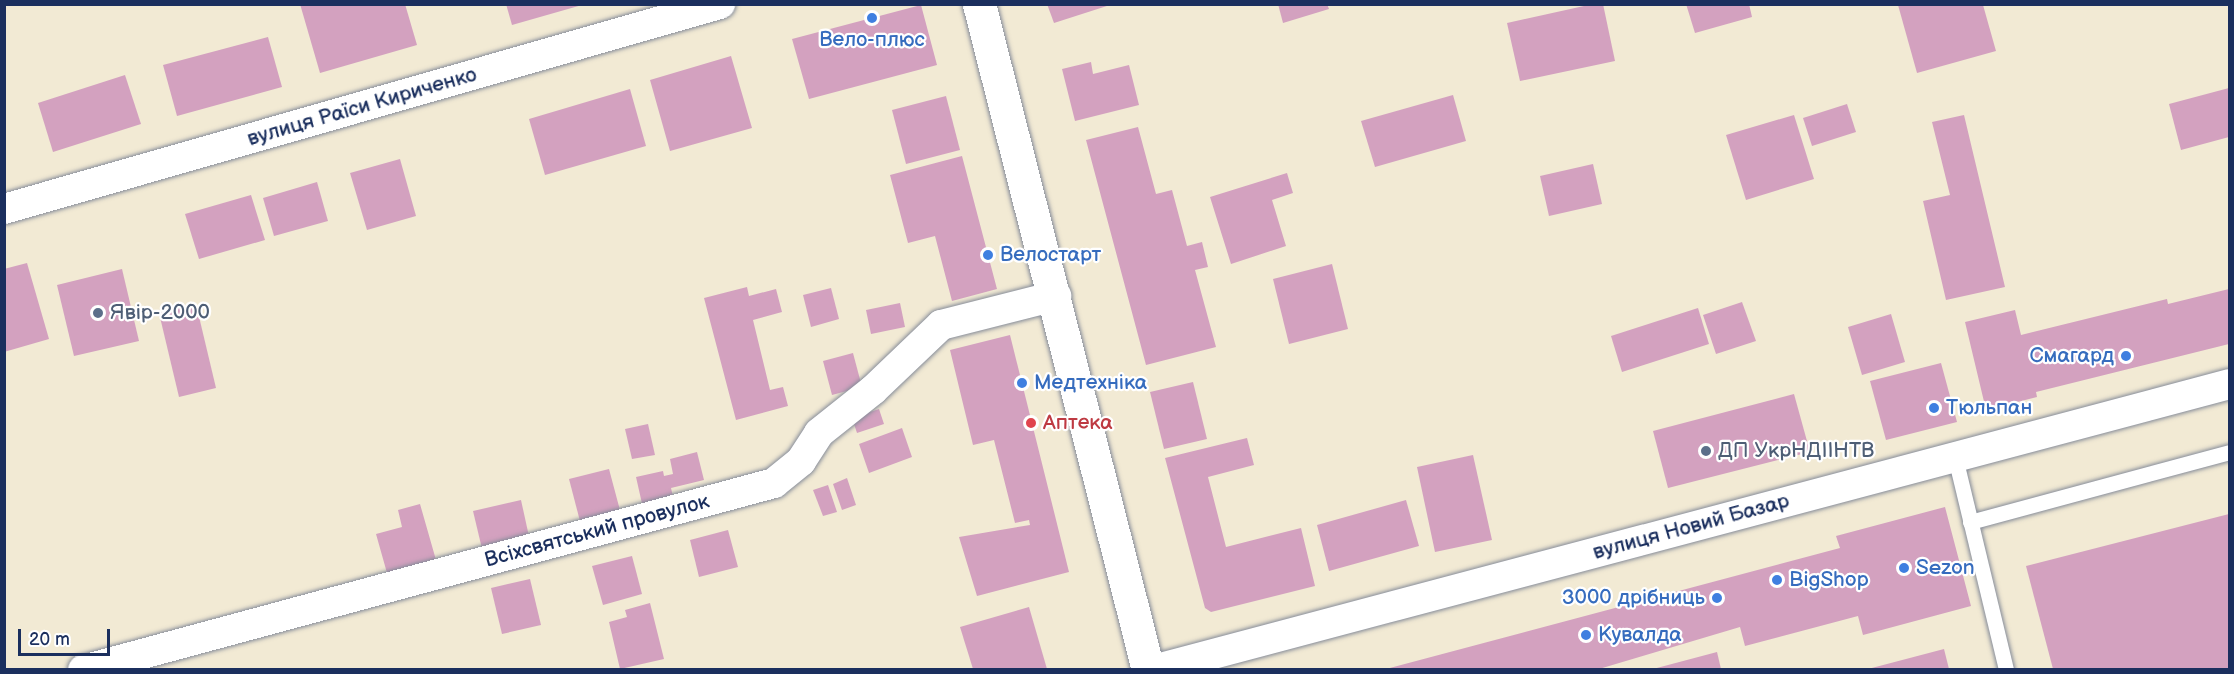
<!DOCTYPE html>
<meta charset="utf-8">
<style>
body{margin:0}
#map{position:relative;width:2234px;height:674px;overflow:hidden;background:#f2ead4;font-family:"Balsamiq Sans",sans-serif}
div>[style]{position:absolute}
.building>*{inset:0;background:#d3a1bf}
.roads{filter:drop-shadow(0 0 2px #868c99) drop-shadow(0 0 2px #868c99)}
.lane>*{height:15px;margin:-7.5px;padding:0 7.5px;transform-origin:7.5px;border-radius:7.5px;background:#fff}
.street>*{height:30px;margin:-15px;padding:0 15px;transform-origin:15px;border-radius:15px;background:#fff}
.secondary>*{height:33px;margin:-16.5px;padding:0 16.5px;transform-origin:16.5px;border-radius:16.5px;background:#fff}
.dots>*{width:16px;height:16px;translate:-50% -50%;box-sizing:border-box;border:3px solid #fff;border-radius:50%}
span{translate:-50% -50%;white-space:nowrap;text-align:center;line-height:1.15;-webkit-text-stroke:4.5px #fff;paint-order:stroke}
.shop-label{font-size:21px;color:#366cbe}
.left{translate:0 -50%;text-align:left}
.right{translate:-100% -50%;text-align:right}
.street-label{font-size:21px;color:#1b2f5e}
.service-label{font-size:21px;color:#4e5e75}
.health-label{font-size:21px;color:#be3a42}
.frame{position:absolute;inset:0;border:6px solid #1b2f5e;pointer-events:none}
.scale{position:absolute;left:18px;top:629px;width:92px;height:27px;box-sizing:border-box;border:3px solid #1b2f5e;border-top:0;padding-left:8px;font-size:18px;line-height:21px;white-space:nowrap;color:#1b2f5e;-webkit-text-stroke:4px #fff;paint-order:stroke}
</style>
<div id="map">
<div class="building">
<i style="clip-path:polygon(300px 4px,405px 4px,417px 45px,320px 73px)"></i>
<i style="clip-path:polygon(506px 4px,582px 4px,582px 5px,512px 25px)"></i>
<i style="clip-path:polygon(1047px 4px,1110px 4px,1110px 5px,1054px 23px)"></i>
<i style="clip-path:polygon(1278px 4px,1327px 4px,1329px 9px,1283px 23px)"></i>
<i style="clip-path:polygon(1593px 4px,1603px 4px,1615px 61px,1520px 81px,1507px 23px)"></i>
<i style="clip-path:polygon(1686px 4px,1749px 4px,1752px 17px,1695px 33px)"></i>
<i style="clip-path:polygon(921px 5px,937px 65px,809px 99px,792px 39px)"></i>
<i style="clip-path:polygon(1898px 5px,1983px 5px,1996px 51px,1917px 73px)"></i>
<i style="clip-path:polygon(268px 37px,282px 87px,177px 116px,163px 65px)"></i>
<i style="clip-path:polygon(731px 56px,752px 128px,670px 151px,650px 80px)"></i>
<i style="clip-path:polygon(1091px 62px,1093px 74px,1129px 65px,1139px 105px,1075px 121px,1062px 69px)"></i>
<i style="clip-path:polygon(125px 75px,141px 124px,53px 152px,38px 103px)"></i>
<i style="clip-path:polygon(2229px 88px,2229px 137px,2181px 150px,2169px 104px)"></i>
<i style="clip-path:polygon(630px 89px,646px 146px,545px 175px,529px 119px)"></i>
<i style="clip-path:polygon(1453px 95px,1466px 141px,1375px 167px,1361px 121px)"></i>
<i style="clip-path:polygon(946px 96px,960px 150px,906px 164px,892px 110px)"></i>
<i style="clip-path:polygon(1847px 104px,1856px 132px,1812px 146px,1803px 118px)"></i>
<i style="clip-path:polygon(1794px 115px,1814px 179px,1746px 200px,1726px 135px)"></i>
<i style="clip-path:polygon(1964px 115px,2005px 287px,1946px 300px,1923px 201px,1950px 195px,1932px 122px)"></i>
<i style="clip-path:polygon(1138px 127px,1156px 194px,1172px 190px,1187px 246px,1202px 242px,1208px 267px,1195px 270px,1216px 347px,1146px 365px,1086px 140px)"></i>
<i style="clip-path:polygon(962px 156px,997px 289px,952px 301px,935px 236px,908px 243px,890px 175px)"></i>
<i style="clip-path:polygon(400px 159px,416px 216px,367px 230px,350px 173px)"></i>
<i style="clip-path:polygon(1593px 164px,1602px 204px,1549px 216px,1540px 176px)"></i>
<i style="clip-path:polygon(1287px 173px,1293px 193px,1272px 200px,1286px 246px,1231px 264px,1210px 197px)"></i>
<i style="clip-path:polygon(317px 182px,328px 221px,274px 236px,263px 198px)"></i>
<i style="clip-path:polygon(251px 195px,265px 240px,199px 259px,185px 214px)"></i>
<i style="clip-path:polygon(27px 263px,49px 339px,4px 352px,4px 269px)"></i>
<i style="clip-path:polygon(1332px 264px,1348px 329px,1289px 344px,1273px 279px)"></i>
<i style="clip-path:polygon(122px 269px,139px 341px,74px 356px,57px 285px)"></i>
<i style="clip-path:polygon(747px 287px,749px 296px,776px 289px,782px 312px,753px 320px,770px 390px,783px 387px,788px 406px,736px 420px,704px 298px)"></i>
<i style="clip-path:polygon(831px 288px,839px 319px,811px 327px,803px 295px)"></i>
<i style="clip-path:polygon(2229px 289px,2229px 344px,2036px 392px,2037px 397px,1986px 410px,1965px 322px,2015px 310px,2021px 335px,2167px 299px,2168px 304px)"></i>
<i style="clip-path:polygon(1742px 302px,1756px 341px,1716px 354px,1703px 315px)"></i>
<i style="clip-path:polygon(900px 303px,905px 327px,871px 334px,866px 310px)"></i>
<i style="clip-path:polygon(196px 304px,216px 388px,179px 397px,159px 313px)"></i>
<i style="clip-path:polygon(1698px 308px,1709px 344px,1622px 372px,1611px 336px)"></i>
<i style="clip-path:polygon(1891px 314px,1905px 362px,1862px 375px,1848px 327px)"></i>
<i style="clip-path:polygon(1010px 335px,1069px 572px,977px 596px,959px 537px,1030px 525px,1029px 520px,1015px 523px,994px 440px,973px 445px,950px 350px)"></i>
<i style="clip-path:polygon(853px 353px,862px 387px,832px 395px,823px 361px)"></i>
<i style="clip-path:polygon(1941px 363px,1957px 422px,1886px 440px,1870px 381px)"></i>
<i style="clip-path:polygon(1193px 382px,1207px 439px,1164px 449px,1150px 392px)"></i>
<i style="clip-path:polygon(1794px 394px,1810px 452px,1668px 488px,1653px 431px)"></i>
<i style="clip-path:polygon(879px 409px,884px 424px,857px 433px,852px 418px)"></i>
<i style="clip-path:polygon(648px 424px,655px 455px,632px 459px,625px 429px)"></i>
<i style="clip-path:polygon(902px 428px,912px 457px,869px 473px,859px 444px)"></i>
<i style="clip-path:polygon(1247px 438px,1254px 465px,1208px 477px,1226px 547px,1301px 528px,1315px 586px,1211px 612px,1205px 608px,1165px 458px)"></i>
<i style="clip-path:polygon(697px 452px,704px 480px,671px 488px,674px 501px,643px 508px,636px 477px,663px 471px,664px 476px,673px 474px,670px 459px)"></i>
<i style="clip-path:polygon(1473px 455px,1492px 540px,1435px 552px,1417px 467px)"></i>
<i style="clip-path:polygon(609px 469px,621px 514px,581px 525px,569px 479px)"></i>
<i style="clip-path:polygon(847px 478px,856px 505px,842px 510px,833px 484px)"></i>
<i style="clip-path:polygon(828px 485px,837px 512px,823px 516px,813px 490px)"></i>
<i style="clip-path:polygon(521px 500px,530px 541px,483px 553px,473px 511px)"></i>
<i style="clip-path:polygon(1406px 500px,1419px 546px,1329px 571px,1317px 525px)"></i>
<i style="clip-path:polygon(420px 504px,436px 560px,387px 573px,376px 534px,402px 527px,398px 510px)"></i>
<i style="clip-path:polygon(1945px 507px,1971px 606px,1863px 635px,1858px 616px,1745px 646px,1740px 627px,1599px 669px,1386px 669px,1840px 548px,1836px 536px)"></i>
<i style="clip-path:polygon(2229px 514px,2229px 669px,2053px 669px,2026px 566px)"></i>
<i style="clip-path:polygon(728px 530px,738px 567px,699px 577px,690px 540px)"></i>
<i style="clip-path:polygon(632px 556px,642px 594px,603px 605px,592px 566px)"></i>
<i style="clip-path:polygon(530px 579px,541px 625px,502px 634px,491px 588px)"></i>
<i style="clip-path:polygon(650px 603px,664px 659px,620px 669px,609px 622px,627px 617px,625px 610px)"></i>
<i style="clip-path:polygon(1029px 607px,1047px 669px,973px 669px,960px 627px)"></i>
<i style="clip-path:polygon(1944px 649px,1949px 669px,1868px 669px)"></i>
<i style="clip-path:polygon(1717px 652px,1721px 669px,1653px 669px)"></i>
</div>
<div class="roads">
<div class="lane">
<i style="left:1955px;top:457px;width:219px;rotate:76.5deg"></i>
<i style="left:1970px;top:522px;width:269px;rotate:-15.1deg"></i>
</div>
<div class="street">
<i style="left:4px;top:209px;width:745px;rotate:-15.98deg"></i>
<i style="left:83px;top:670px;width:716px;rotate:-15.14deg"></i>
<i style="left:774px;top:483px;width:35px;rotate:-39deg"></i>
<i style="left:801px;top:461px;width:33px;rotate:-57deg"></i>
<i style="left:819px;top:433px;width:69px;rotate:-38.5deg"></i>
<i style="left:873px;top:390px;width:94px;rotate:-43.7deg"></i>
<i style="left:941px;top:325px;width:119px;rotate:-14.2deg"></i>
<i style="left:1153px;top:670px;width:1114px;rotate:-14.87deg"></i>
</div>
<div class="secondary">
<i style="left:979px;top:4px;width:687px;rotate:75.76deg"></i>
</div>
</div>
<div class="dots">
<i style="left:872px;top:18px;background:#3f7fe0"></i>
<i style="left:988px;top:255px;background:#3f7fe0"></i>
<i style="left:98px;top:313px;background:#5c6f8a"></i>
<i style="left:2126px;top:356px;background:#3f7fe0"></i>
<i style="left:1022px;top:383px;background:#3f7fe0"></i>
<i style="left:1934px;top:408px;background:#3f7fe0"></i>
<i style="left:1031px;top:423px;background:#e0444e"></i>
<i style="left:1706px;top:451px;background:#5c6f8a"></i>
<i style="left:1904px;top:568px;background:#3f7fe0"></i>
<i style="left:1777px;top:580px;background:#3f7fe0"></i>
<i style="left:1717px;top:598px;background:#3f7fe0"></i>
<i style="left:1586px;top:635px;background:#3f7fe0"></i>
</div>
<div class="shop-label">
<span style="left:872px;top:40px">Вело-плюс</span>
<span class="left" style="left:1000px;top:255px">Велостарт</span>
<span class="right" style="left:2114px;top:356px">Смагард</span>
<span class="left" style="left:1034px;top:383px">Медтехніка</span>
<span class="left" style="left:1946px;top:408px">Тюльпан</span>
<span class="left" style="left:1916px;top:568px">Sezon</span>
<span class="left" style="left:1789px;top:580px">BigShop</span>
<span class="right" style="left:1705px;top:598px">3000 дрібниць</span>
<span class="left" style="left:1598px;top:635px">Кувалда</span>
</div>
<div class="street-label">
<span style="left:362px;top:107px;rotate:-16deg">вулиця Раїси Кириченко</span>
<span style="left:1691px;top:527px;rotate:-15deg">вулиця Новий Базар</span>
<span style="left:597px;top:531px;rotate:-15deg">Всіхсвятський провулок</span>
</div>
<div class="service-label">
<span class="left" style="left:110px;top:313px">Явір-2000</span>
<span class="left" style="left:1718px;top:451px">ДП УкрНДІІНТВ</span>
</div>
<div class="health-label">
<span class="left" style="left:1043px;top:423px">Аптека</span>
</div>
<div class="frame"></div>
<div class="scale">20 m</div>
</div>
